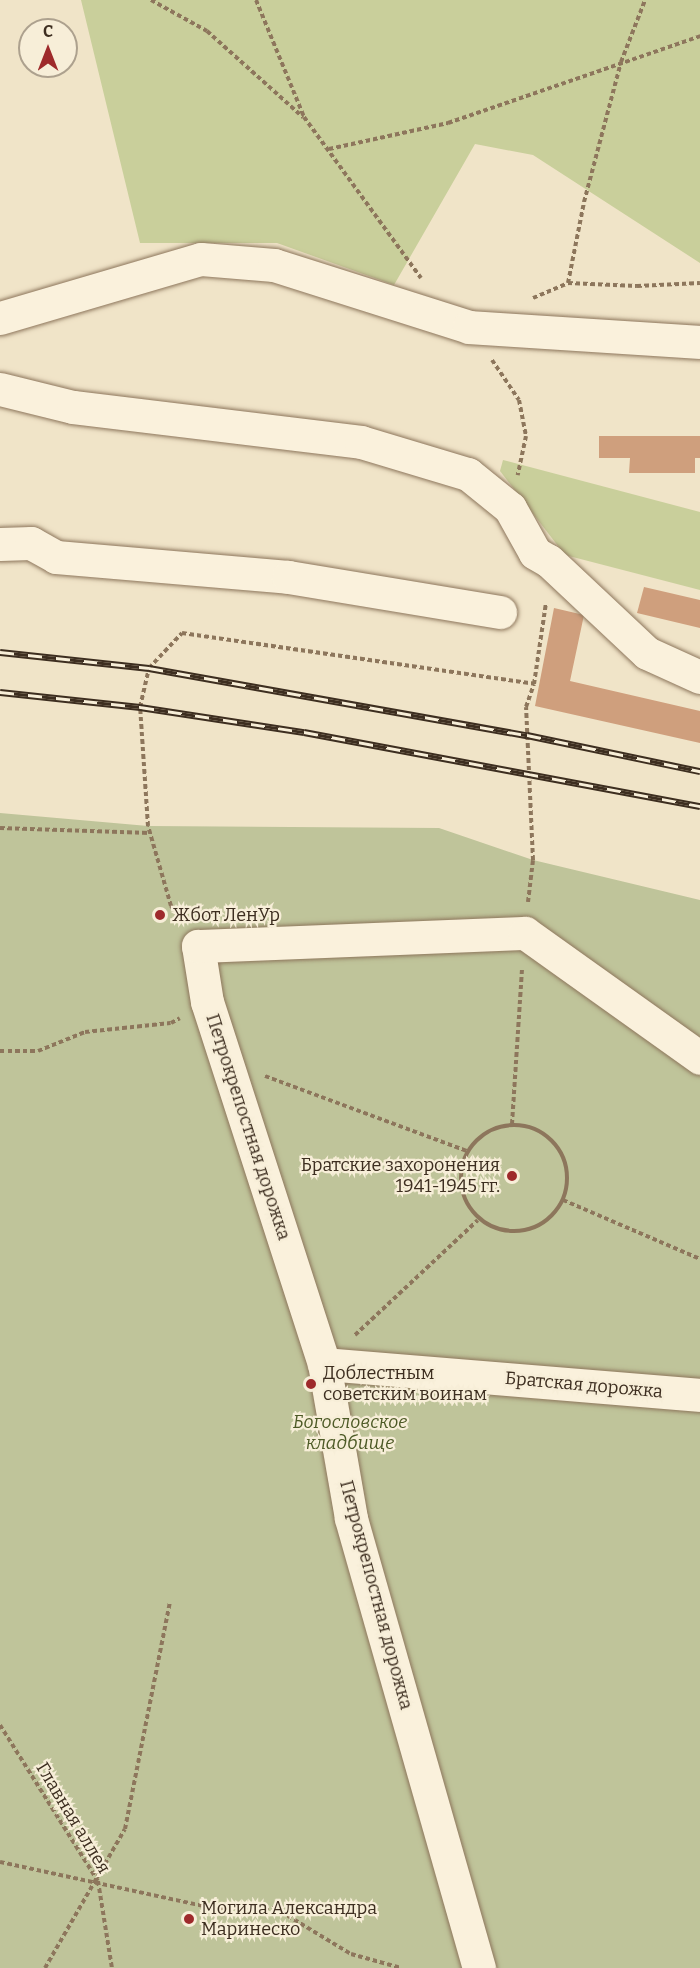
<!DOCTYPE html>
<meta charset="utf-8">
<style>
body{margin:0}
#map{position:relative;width:700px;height:1968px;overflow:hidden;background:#f0e4c8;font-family:Bitter,serif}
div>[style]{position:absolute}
.green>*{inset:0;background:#c9cf9b}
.cemetery>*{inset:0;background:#bfc49a}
.building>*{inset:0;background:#cf9f7d}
.path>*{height:4px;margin-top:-2px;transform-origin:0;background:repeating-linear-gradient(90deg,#8d765c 0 4.5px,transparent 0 7.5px)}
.path>.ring{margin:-2px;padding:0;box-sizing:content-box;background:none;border:4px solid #8d765c;border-radius:50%}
.roads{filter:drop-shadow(0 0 2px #8d765c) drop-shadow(0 0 2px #8d765c)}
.minor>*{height:33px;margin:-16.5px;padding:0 16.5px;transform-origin:16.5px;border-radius:16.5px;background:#faf1dc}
.rail>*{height:7px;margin-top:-3.5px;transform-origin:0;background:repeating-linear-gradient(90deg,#f7eed8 0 14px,#3d2e20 0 28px);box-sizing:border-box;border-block:2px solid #3d2e20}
.dots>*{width:16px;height:16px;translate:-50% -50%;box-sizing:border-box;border:3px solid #f7eed8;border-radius:50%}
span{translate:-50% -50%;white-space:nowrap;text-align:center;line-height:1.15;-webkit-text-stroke:4.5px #f7eed8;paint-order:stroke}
.poi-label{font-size:18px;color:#3d2e20}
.left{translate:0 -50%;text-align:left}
.right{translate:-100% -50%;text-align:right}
.street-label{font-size:18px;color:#3d2e20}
.park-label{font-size:18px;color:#4d5a26;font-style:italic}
.north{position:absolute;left:18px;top:18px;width:60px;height:60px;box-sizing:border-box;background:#f7eed8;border:2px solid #ada18e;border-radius:50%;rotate:0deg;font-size:16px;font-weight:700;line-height:24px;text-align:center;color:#3d2e20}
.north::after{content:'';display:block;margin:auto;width:21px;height:27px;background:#9e2a2b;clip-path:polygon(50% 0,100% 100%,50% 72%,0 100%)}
</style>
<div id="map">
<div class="green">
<i style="clip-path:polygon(81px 0,700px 0,700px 263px,533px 155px,475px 144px,394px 285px,277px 243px,140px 243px)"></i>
<i style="clip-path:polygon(503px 460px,700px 512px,700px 590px,565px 555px,500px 471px)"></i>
</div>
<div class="cemetery">
<i style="clip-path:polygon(0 813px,148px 826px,439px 828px,533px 860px,700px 900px,700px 1968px,0 1968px)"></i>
</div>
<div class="building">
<i style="clip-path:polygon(599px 436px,700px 436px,700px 458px,695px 458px,695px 473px,629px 473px,630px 458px,599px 458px)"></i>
<i style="clip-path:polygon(644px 587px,700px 600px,700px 628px,637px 613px)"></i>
<i style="clip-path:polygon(554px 608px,584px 615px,570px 681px,700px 711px,700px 743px,535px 706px)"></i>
</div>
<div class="path">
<i style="left:151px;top:0;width:64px;rotate:29deg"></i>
<i style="left:207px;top:31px;width:129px;rotate:41.9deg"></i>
<i style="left:256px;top:0;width:126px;rotate:67.7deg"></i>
<i style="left:304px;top:117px;width:199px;rotate:54deg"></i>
<i style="left:329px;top:149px;width:122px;rotate:-12.3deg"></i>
<i style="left:448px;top:123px;width:267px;rotate:-19deg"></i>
<i style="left:568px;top:283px;width:83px;rotate:-78.8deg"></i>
<i style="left:584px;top:202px;width:145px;rotate:-75.2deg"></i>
<i style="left:621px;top:62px;width:66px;rotate:-68.8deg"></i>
<i style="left:533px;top:298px;width:38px;rotate:-23deg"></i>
<i style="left:568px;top:283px;width:69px;rotate:2.5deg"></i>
<i style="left:637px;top:286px;width:63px;rotate:-2.7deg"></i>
<i style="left:492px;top:360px;width:48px;rotate:56deg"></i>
<i style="left:519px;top:400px;width:37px;rotate:79deg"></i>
<i style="left:526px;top:436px;width:40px;rotate:102deg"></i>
<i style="left:0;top:828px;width:150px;rotate:1.9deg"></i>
<i style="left:528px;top:902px;width:42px;rotate:-83.2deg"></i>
<i style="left:533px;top:860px;width:153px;rotate:-92.6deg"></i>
<i style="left:526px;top:707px;width:24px;rotate:-71deg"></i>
<i style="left:534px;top:684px;width:82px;rotate:-81.6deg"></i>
<i style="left:182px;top:921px;width:19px;rotate:-126deg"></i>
<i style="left:171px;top:906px;width:83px;rotate:-106deg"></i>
<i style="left:148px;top:826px;width:119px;rotate:-93.8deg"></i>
<i style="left:140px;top:707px;width:40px;rotate:-77deg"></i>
<i style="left:149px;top:668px;width:48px;rotate:-46.7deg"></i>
<i style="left:182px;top:633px;width:356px;rotate:8.2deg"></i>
<i style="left:0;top:1051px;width:38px"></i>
<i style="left:38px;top:1051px;width:51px;rotate:-22deg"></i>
<i style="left:85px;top:1032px;width:86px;rotate:-6deg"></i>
<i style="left:171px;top:1023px;width:10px;rotate:-29deg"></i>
<i style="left:265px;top:1076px;width:215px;rotate:20.4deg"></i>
<i style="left:512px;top:1124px;width:155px;rotate:-86.3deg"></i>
<i class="ring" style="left:461px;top:1125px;width:102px;height:102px"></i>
<i style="left:563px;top:1200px;width:149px;rotate:23.3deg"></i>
<i style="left:355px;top:1335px;width:168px;rotate:-43.1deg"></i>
<i style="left:0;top:1725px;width:184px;rotate:57.9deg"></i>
<i style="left:98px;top:1881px;width:88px;rotate:80.9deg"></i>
<i style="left:0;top:1862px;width:217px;rotate:12.2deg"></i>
<i style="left:212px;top:1908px;width:63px"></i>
<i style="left:275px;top:1908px;width:89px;rotate:31.2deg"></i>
<i style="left:351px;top:1954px;width:52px;rotate:15.6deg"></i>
<i style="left:45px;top:1968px;width:160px;rotate:-60.1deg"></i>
<i style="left:125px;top:1829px;width:232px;rotate:-78.8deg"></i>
</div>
<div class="roads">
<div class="minor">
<i style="left:0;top:318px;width:209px;rotate:-16.4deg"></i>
<i style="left:201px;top:259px;width:73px;rotate:4.7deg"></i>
<i style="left:274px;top:265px;width:205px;rotate:17.6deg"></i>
<i style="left:469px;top:327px;width:231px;rotate:3.7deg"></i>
<i style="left:0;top:389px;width:75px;rotate:13.9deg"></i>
<i style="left:73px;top:407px;width:290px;rotate:6.9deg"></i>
<i style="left:361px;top:442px;width:112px;rotate:16.7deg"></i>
<i style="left:468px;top:474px;width:54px;rotate:39deg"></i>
<i style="left:510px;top:508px;width:51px;rotate:60.9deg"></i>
<i style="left:535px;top:553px;width:16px;rotate:30deg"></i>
<i style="left:549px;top:561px;width:134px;rotate:43.2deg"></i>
<i style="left:647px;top:653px;width:58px;rotate:24.4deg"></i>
<i style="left:0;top:544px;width:31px;rotate:-2deg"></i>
<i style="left:31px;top:543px;width:29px;rotate:29deg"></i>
<i style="left:56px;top:557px;width:233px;rotate:4.9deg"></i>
<i style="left:288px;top:577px;width:215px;rotate:9.4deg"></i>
<i style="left:324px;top:1364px;width:377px;rotate:4.7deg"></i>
<i style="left:479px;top:1968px;width:468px;rotate:-105.9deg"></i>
<i style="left:351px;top:1518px;width:156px;rotate:-99.9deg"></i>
<i style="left:324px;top:1364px;width:380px;rotate:-107.9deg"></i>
<i style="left:207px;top:1002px;width:57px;rotate:-99.1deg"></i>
<i style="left:198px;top:946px;width:327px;rotate:-2.3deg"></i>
<i style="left:525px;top:933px;width:215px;rotate:35.5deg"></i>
</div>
</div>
<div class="rail">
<i style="left:0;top:652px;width:150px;rotate:6.1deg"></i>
<i style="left:149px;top:668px;width:384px;rotate:10.1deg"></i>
<i style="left:527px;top:735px;width:177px;rotate:11.8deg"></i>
<i style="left:0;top:692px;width:141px;rotate:6.1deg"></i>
<i style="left:140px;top:707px;width:166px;rotate:8.7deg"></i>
<i style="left:304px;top:732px;width:403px;rotate:10.6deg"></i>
</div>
<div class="dots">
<i style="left:160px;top:915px;background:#9e2a2b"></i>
<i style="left:512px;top:1176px;background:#9e2a2b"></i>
<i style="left:311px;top:1384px;background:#9e2a2b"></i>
<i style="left:189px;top:1919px;background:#9e2a2b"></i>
</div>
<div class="poi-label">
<span class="left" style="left:172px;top:915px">Жбот ЛенУр</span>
<span class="right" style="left:500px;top:1176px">Братские захоронения<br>1941-1945 гг.</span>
<span class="left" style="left:323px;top:1384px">Доблестным<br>советским воинам</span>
<span class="left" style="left:201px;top:1919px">Могила Александра<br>Маринеско</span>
</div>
<div class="street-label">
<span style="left:248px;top:1127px;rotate:72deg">Петрокрепостная дорожка</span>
<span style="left:584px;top:1385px;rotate:5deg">Братская дорожка</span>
<span style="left:376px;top:1595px;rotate:75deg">Петрокрепостная дорожка</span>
<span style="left:73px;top:1818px;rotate:59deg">Главная аллея</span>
</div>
<div class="park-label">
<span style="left:350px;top:1433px">Богословское<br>кладбище</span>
</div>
<div class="north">С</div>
</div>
